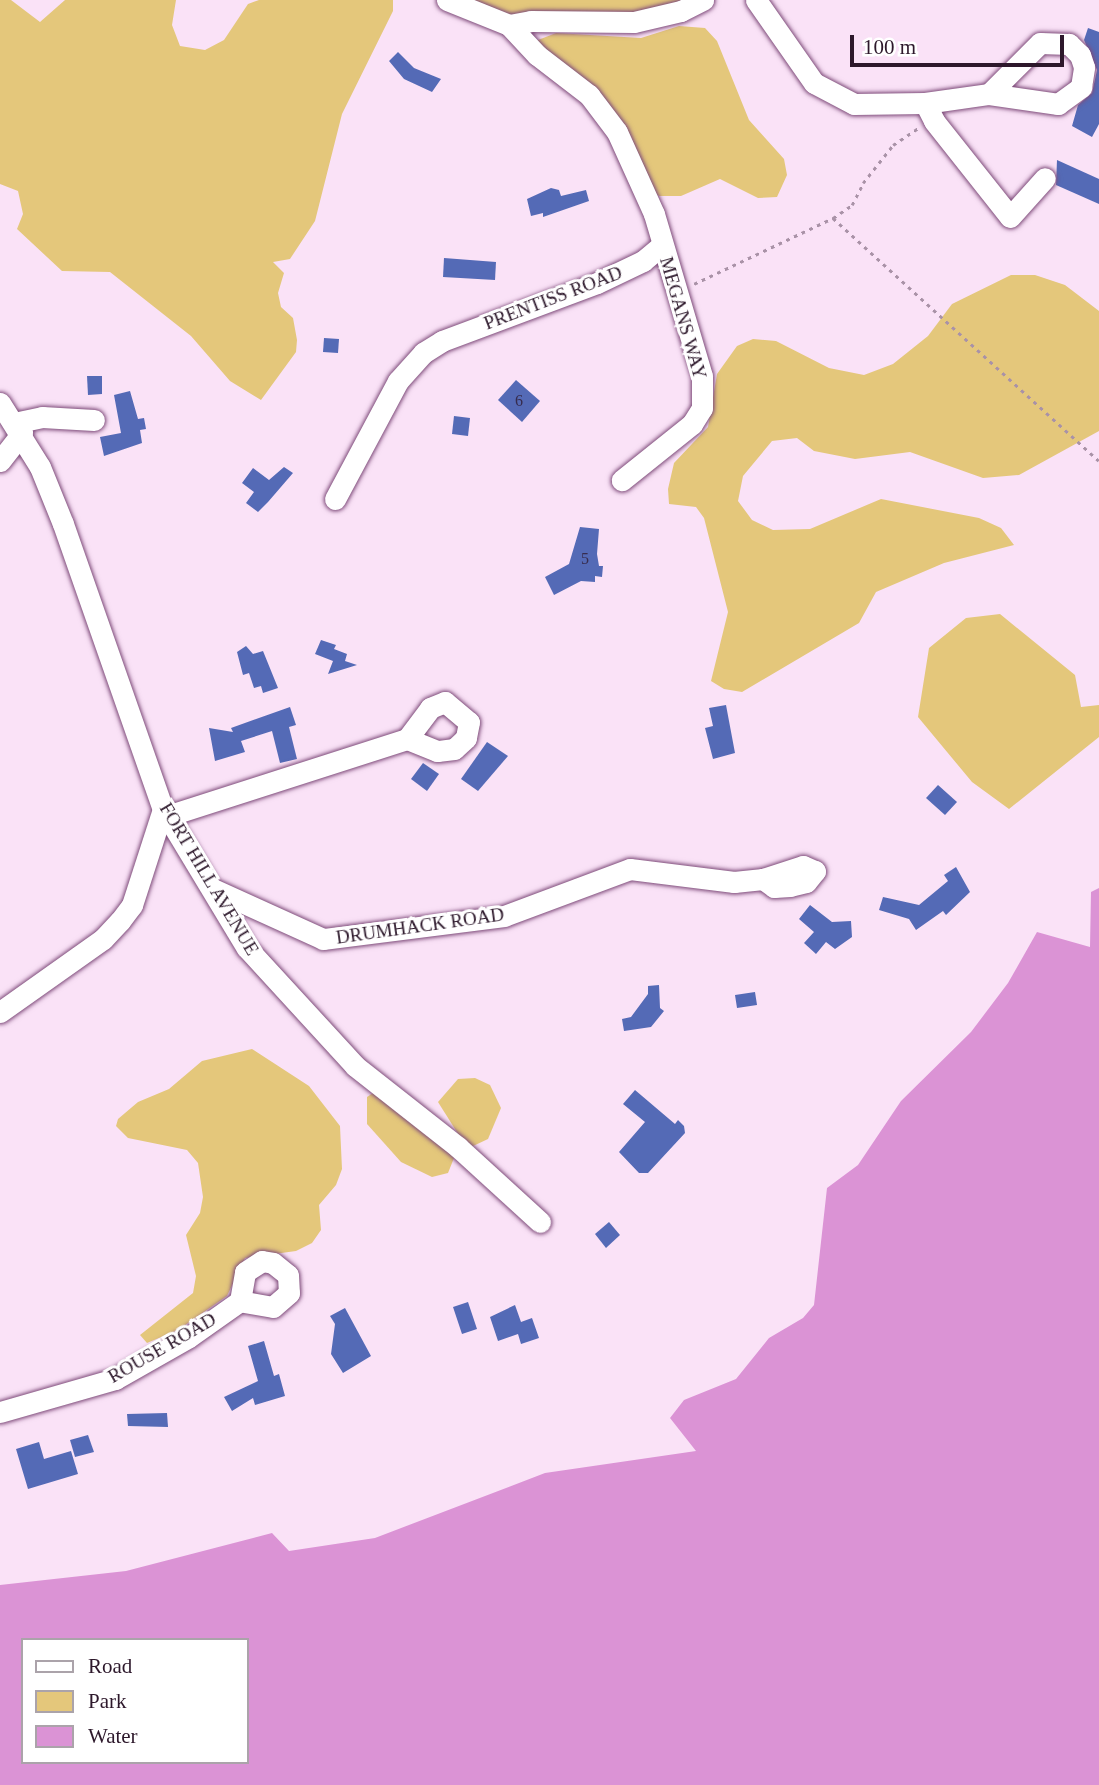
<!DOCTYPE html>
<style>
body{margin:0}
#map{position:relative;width:1099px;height:1785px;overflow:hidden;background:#fae2f7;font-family:"Times New Roman",serif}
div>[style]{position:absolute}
.green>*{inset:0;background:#e4c77b}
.water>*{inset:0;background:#db93d5}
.building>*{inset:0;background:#546ab6}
.path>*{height:2.5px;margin-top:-1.25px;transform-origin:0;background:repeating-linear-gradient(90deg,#a992a7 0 3.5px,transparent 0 8.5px)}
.roads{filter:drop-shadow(0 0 2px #7e4b7a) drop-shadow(0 0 2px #7e4b7a)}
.minor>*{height:21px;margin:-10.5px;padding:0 10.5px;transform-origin:10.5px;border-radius:10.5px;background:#fff}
span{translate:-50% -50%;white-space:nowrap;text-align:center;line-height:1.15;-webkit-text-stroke:6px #fff;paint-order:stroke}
.number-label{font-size:16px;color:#372c4e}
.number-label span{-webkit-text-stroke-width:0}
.street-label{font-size:19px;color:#2d182b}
.legend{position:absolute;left:21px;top:1638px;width:228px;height:126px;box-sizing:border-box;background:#fff;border:2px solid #aba3aa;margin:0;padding:9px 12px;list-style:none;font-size:21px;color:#2d182b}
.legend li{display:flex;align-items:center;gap:14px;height:35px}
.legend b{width:35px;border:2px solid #aba3aa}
.scale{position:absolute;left:850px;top:35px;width:214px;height:32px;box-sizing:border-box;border:4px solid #2d182b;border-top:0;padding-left:9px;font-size:21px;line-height:24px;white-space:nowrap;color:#2d182b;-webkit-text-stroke:5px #fff;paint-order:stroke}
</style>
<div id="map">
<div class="green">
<i style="clip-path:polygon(0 0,11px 0,40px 22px,65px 0,176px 0,172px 25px,180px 46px,205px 50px,224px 40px,248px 4px,259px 0,393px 0,393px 11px,342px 114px,315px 221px,290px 259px,273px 262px,284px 273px,278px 293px,281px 307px,293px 318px,297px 340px,296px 352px,261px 400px,230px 381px,191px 336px,110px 272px,62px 271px,17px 229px,23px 214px,18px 191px,0 184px)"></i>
<i style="clip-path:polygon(448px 0,693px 0,640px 18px,507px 18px)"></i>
<i style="clip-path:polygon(679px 26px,705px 28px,717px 41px,749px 120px,784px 159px,787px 175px,777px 197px,758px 198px,720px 179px,681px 196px,659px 196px,645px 185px,631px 146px,533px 42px,556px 33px,641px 38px)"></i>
<i style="clip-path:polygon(1011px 275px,1035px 275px,1065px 285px,1099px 311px,1099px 431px,1019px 475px,983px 478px,910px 452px,855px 459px,814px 451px,797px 438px,772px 441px,743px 476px,738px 501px,752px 520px,773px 530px,810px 529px,881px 499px,979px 518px,1001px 528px,1014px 545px,944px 563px,876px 592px,859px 623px,742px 692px,724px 689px,711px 681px,728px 612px,704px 518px,696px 507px,669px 504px,668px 489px,674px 463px,708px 427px,717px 374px,737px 346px,753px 339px,776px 341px,829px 368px,864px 375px,893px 364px,928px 336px,952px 304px)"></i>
<i style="clip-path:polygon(1000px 614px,1075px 675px,1081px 707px,1099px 705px,1099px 737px,1009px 809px,972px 782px,918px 717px,929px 648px,966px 618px)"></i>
<i style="clip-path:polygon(252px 1049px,309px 1086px,340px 1126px,342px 1169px,336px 1185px,319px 1205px,321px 1230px,312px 1243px,296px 1251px,245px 1258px,227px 1296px,178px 1330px,147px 1343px,140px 1335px,193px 1293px,196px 1276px,186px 1235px,200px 1213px,203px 1197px,198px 1163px,187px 1150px,128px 1138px,116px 1126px,118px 1119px,138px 1102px,169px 1089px,202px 1061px)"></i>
<i style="clip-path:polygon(475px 1078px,490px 1085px,501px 1108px,488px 1139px,471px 1147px,465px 1145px,438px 1102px,458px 1079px)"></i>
<i style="clip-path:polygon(373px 1093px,438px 1138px,454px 1158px,448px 1173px,432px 1177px,401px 1162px,367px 1124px,367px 1097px)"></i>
</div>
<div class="water">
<i style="clip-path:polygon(evenodd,1099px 888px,1099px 1785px,0 1785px,0 1585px,126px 1571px,272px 1533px,289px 1551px,375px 1538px,545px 1473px,696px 1451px,670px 1418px,684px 1400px,736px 1379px,769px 1338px,803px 1318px,814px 1305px,827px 1188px,858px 1165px,901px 1101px,971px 1032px,1008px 983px,1037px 932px,1090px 947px,1091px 892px,1099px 888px,23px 1640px,247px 1640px,247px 1762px,23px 1762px,23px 1640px)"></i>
</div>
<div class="building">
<i style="clip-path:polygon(1088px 28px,1099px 32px,1099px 124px,1092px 137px,1072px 126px,1078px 105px,1092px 93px,1097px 70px,1084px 40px)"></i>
<i style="clip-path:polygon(398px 52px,414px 68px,441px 79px,432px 92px,404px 79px,389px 61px)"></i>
<i style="clip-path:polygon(1057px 160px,1099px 179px,1099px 204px,1056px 185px)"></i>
<i style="clip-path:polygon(551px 188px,559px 190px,561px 196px,586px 190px,589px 201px,543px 217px,543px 213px,531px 216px,527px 199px)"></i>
<i style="clip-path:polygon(444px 258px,496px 262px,495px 280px,443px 277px)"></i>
<i style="clip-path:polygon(324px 338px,339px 339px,338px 353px,323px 352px)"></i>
<i style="clip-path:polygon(87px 376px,102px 376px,102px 394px,88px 395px)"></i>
<i style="clip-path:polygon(516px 380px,540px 401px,522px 422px,498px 400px)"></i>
<i style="clip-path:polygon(130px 391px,138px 419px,144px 418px,146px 429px,140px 430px,142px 443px,104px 456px,100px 437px,121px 433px,114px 395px)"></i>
<i style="clip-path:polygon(454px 416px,470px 418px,468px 436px,452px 434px)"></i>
<i style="clip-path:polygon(284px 467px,293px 473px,268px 502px,258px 512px,246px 503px,254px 492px,242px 483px,253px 468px,269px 480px)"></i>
<i style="clip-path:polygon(580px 527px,599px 529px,597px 554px,599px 566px,603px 566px,602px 577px,595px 576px,595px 582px,581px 581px,554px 595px,545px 577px,569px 564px)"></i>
<i style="clip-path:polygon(321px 640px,336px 645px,334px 649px,347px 654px,345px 661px,357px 665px,328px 674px,333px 661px,315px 654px)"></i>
<i style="clip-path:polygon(246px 646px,253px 654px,263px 651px,278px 688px,263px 693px,261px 686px,254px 688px,249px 673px,243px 675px,237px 652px)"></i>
<i style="clip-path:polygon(726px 705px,735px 753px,713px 759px,705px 728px,713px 726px,709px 708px)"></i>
<i style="clip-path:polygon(290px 707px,296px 725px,289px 727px,297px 759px,280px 763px,272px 731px,241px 741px,245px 752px,215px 761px,209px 728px,233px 732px,231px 728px)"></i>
<i style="clip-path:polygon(487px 742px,508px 756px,478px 791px,461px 779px)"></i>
<i style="clip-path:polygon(423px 763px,439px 774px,427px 791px,411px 779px)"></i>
<i style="clip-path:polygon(938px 785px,957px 802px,945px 815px,926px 798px)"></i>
<i style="clip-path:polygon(956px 867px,970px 892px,946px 915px,943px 911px,916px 930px,909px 919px,879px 910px,883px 897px,919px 905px,948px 881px,944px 875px)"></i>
<i style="clip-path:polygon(810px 905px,832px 922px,851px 921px,852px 937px,835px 949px,826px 942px,816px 954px,804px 943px,814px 932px,799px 919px)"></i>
<i style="clip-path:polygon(659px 985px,660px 1008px,664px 1011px,651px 1027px,624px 1031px,622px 1019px,631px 1017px,648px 994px,648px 986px)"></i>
<i style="clip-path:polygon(755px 992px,757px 1005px,737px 1008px,735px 995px)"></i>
<i style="clip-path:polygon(635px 1090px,675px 1124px,678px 1120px,684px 1126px,685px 1133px,648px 1173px,639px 1173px,619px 1152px,645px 1122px,623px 1104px)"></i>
<i style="clip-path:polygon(609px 1222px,620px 1235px,606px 1248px,595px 1234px)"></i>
<i style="clip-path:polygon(468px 1302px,477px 1329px,462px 1334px,453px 1307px)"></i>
<i style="clip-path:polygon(515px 1305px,521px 1322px,532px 1318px,539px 1338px,521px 1344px,518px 1334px,498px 1341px,490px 1317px)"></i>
<i style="clip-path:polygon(345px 1308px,371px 1356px,343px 1373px,331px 1354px,335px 1324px,330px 1316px)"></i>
<i style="clip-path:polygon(264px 1341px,274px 1376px,279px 1374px,285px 1396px,255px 1405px,253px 1398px,232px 1411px,224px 1397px,258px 1381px,248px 1346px)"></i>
<i style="clip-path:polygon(167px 1413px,168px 1427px,128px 1426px,127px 1414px)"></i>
<i style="clip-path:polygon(88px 1435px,94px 1452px,75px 1457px,70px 1440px)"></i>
<i style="clip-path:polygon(39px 1442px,44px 1459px,71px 1451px,78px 1474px,28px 1489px,16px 1449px)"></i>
</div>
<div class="path">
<i style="left:833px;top:218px;width:360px;rotate:42.4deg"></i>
<i style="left:694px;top:284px;width:154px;rotate:-25.4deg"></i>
<i style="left:833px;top:218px;width:23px;rotate:-34deg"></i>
<i style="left:852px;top:205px;width:25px;rotate:-63deg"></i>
<i style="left:863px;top:183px;width:48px;rotate:-51.7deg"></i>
<i style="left:893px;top:145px;width:30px;rotate:-34deg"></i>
</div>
<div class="roads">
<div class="minor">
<i style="left:447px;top:0;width:67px;rotate:22deg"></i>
<i style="left:509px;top:25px;width:22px;rotate:-10deg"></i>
<i style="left:531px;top:21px;width:103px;rotate:0.6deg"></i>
<i style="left:634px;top:22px;width:48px;rotate:-13.2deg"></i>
<i style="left:681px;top:11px;width:25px;rotate:-27deg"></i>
<i style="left:756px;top:0;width:101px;rotate:55.1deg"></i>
<i style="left:814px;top:83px;width:45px;rotate:27.7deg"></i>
<i style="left:854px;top:104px;width:71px;rotate:-0.8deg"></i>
<i style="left:925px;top:103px;width:65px;rotate:-8deg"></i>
<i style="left:989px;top:94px;width:70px;rotate:8.2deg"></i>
<i style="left:1058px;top:104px;width:29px;rotate:-36deg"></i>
<i style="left:1081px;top:87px;width:20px;rotate:-81deg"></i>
<i style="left:1084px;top:67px;width:13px;rotate:-108deg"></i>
<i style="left:1080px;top:55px;width:16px;rotate:-135deg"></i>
<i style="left:1069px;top:44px;width:29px;rotate:-178deg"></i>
<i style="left:1040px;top:43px;width:72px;rotate:135deg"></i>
<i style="left:509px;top:25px;width:41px;rotate:47deg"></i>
<i style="left:537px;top:55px;width:66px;rotate:37.6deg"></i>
<i style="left:589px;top:95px;width:46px;rotate:52.9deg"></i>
<i style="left:617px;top:132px;width:90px;rotate:65.7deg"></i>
<i style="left:654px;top:214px;width:169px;rotate:73.5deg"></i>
<i style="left:702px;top:376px;width:32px;rotate:90deg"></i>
<i style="left:702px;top:408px;width:19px;rotate:122deg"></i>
<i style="left:692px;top:424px;width:90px;rotate:141.3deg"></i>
<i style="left:925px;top:103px;width:20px;rotate:63deg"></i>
<i style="left:934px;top:121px;width:122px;rotate:51.6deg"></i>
<i style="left:1010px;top:217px;width:52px;rotate:-48.1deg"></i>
<i style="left:0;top:403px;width:75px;rotate:58deg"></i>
<i style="left:40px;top:467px;width:61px;rotate:68deg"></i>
<i style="left:63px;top:524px;width:302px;rotate:70.7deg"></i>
<i style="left:163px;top:809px;width:162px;rotate:58.9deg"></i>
<i style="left:247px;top:948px;width:160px;rotate:47.5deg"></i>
<i style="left:355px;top:1066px;width:131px;rotate:38.2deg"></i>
<i style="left:458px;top:1147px;width:111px;rotate:42.4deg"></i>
<i style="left:14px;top:423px;width:29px;rotate:-12deg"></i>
<i style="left:42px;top:417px;width:52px;rotate:3.3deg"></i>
<i style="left:0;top:461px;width:36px;rotate:-52deg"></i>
<i style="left:335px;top:499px;width:134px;rotate:-61.9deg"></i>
<i style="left:398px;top:381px;width:38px;rotate:-48deg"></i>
<i style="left:423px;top:353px;width:22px;rotate:-32deg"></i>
<i style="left:442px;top:341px;width:165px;rotate:-20.5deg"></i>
<i style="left:597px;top:283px;width:51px;rotate:-25.6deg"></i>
<i style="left:643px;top:261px;width:25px;rotate:-40deg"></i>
<i style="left:167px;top:816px;width:252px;rotate:-17.8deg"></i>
<i style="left:407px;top:739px;width:39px;rotate:-53deg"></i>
<i style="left:430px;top:708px;width:16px;rotate:-22deg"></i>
<i style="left:445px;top:702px;width:31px;rotate:40deg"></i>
<i style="left:469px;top:722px;width:16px;rotate:101deg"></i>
<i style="left:466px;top:738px;width:16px;rotate:137deg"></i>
<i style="left:454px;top:749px;width:17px;rotate:173deg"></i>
<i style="left:437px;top:751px;width:32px;rotate:-158deg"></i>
<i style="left:213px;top:889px;width:121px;rotate:24.4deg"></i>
<i style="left:323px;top:939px;width:182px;rotate:-7.2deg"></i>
<i style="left:504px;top:916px;width:134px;rotate:-20.5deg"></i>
<i style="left:630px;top:869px;width:105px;rotate:7.1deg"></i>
<i style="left:734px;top:882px;width:29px;rotate:-6deg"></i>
<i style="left:763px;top:879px;width:42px;rotate:-18deg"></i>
<i style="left:803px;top:866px;width:13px;rotate:23deg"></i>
<i style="left:815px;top:871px;width:14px;rotate:129deg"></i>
<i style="left:806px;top:882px;width:16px;rotate:166deg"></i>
<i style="left:790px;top:886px;width:16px;rotate:176deg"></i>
<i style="left:774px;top:887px;width:14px;rotate:-144deg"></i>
<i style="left:0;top:1012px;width:126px;rotate:-35.3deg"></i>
<i style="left:103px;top:939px;width:25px;rotate:-47deg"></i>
<i style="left:120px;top:921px;width:20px;rotate:-53deg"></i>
<i style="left:132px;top:905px;width:101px;rotate:-72.1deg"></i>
<i style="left:262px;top:1261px;width:11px;rotate:10deg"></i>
<i style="left:273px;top:1263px;width:19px;rotate:39deg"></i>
<i style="left:288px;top:1275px;width:18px;rotate:87deg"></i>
<i style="left:289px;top:1293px;width:21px;rotate:139deg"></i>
<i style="left:273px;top:1307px;width:34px;rotate:-170deg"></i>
<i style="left:240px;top:1301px;width:29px;rotate:-80deg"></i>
<i style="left:245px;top:1272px;width:20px;rotate:-33deg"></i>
<i style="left:0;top:1412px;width:120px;rotate:-16deg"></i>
<i style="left:115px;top:1379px;width:85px;rotate:-29.6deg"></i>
<i style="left:189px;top:1337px;width:62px;rotate:-35.2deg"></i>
</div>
</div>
<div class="number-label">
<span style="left:519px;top:401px">6</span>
<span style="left:585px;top:559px">5</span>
</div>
<div class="street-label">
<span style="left:553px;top:298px;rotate:-21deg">PRENTISS ROAD</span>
<span style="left:683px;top:318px;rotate:74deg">MEGANS WAY</span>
<span style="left:209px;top:879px;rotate:59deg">FORT HILL AVENUE</span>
<span style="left:420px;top:926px;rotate:-8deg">DRUMHACK ROAD</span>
<span style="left:162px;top:1348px;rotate:-30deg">ROUSE ROAD</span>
</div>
<ul class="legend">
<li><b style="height:9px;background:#fff"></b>Road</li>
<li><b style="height:19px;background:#e4c77b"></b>Park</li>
<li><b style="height:19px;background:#db93d5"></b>Water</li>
</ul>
<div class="scale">100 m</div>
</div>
